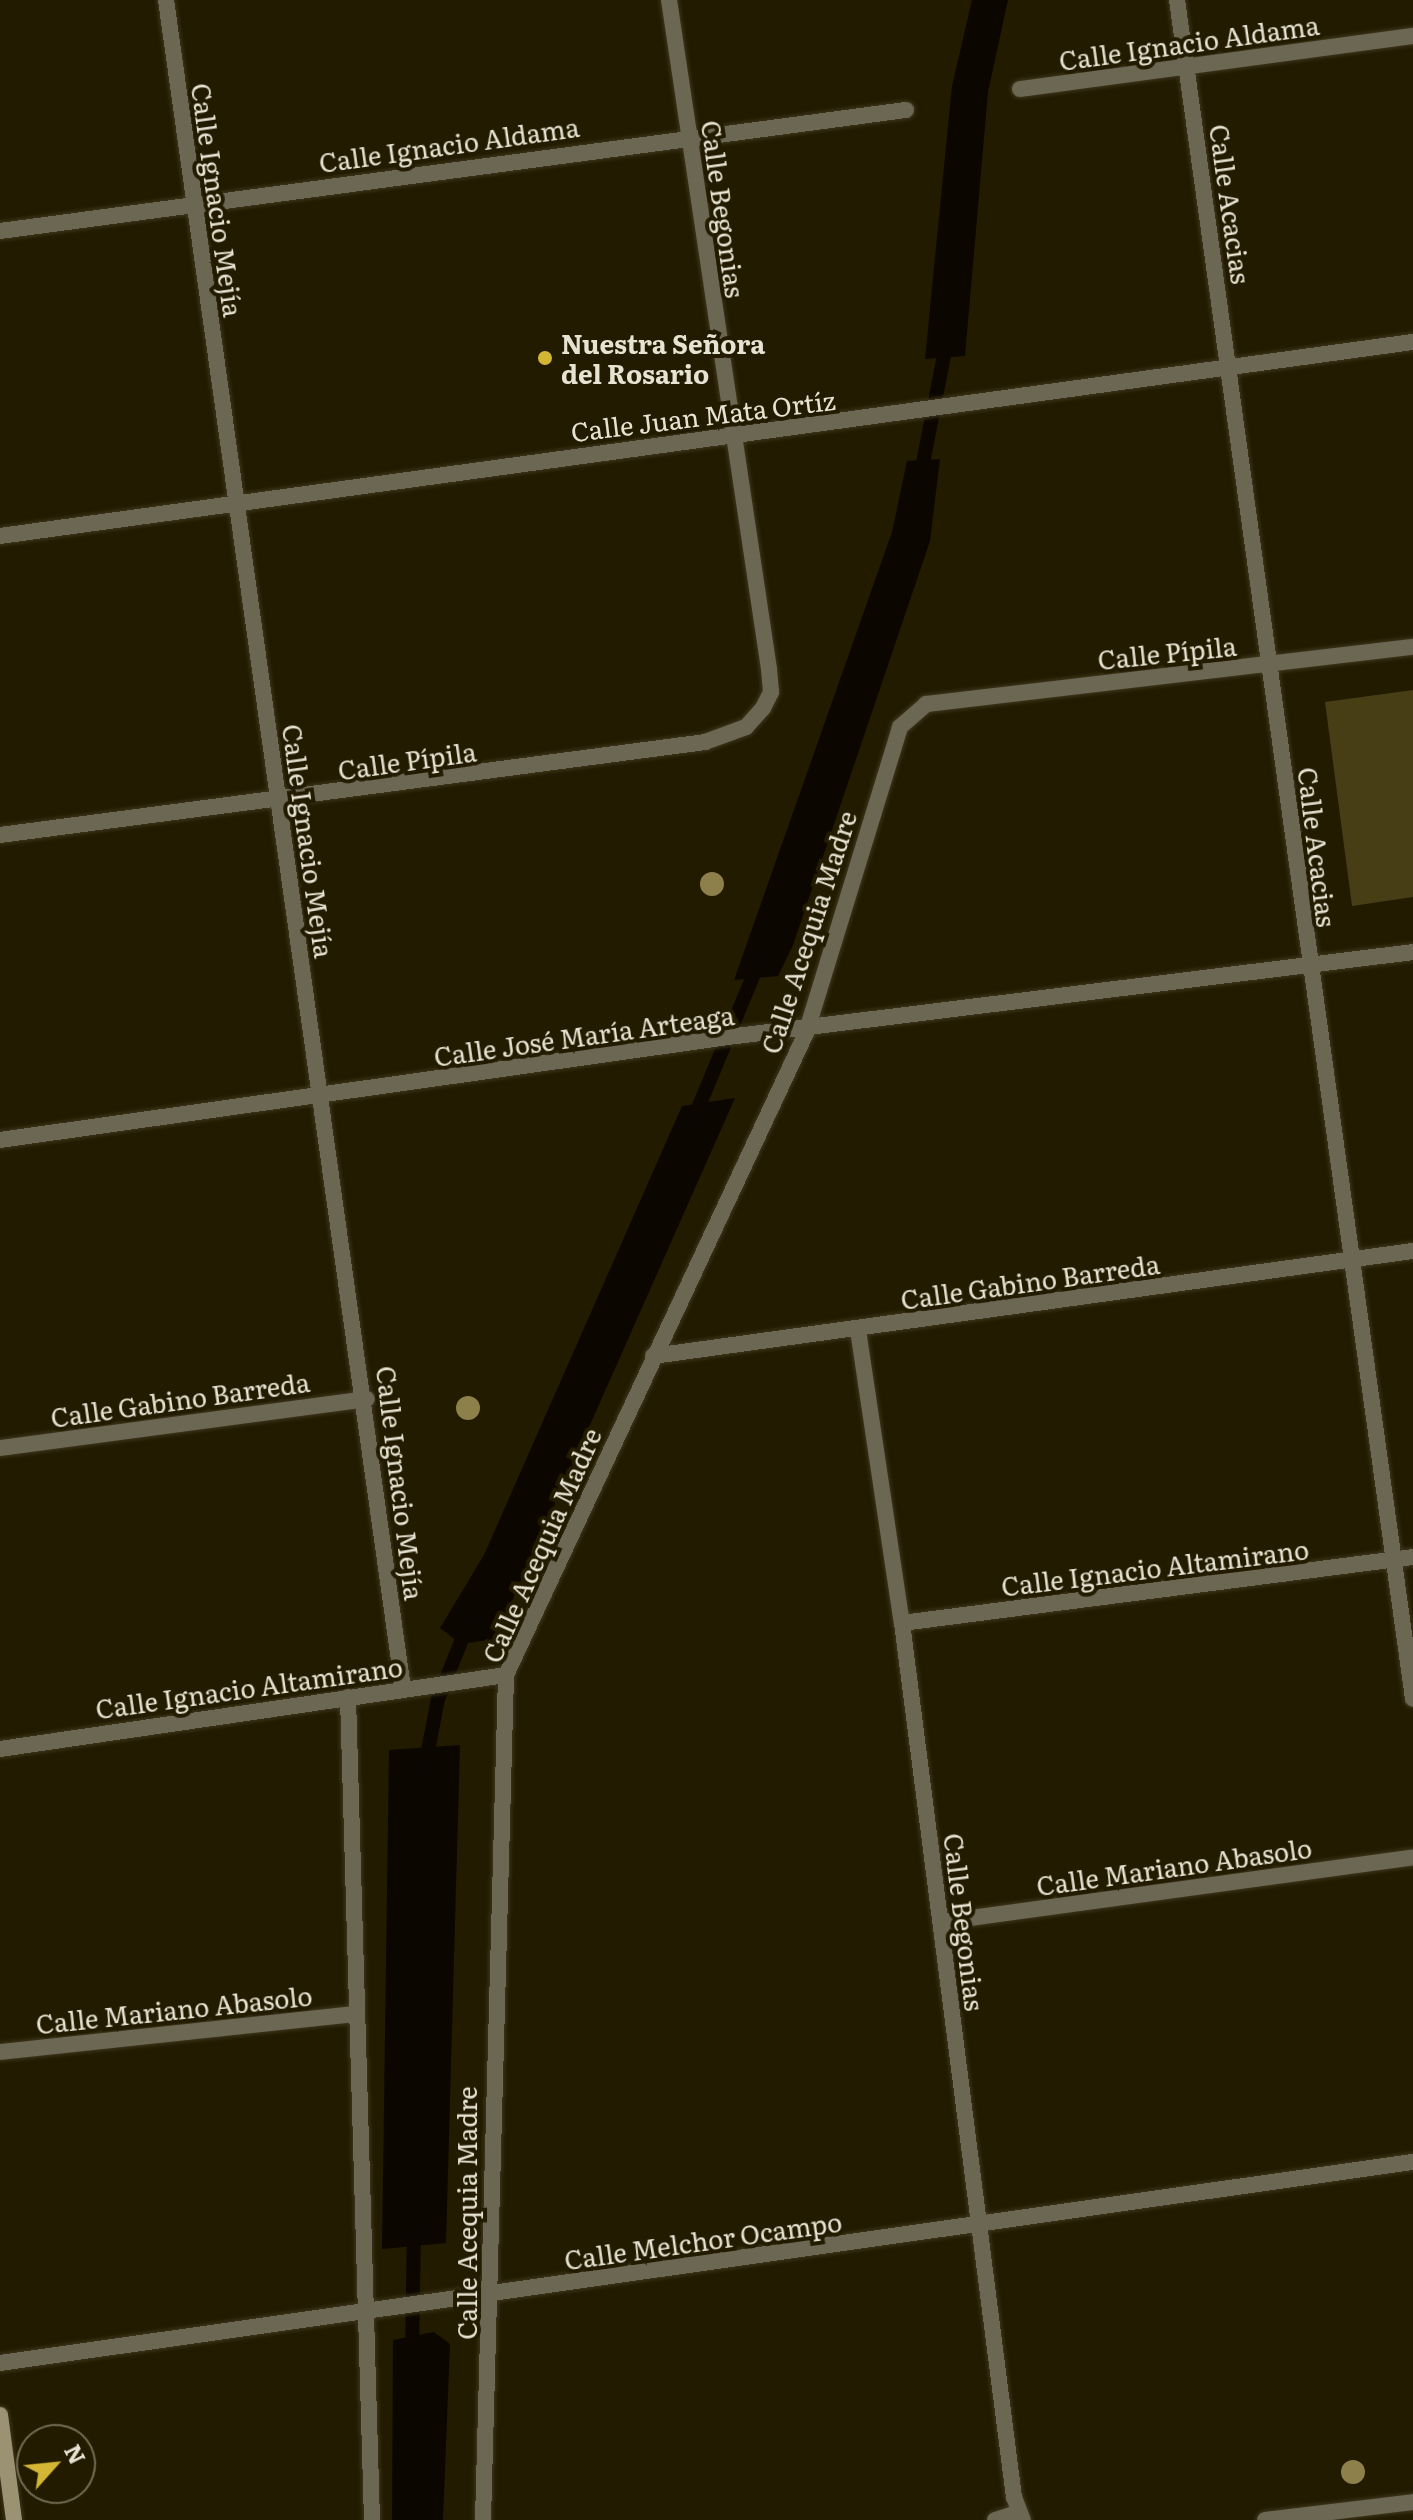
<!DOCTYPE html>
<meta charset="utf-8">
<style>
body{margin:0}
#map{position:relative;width:1413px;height:2520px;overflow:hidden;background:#221b00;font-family:Literata,serif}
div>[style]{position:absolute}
.green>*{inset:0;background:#483e15}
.water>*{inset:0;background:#0b0600}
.stream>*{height:14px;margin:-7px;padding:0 7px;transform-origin:7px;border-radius:7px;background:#0b0600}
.roads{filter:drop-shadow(0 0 2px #3e371d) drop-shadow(0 0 2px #3e371d)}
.lane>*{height:16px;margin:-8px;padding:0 8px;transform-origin:8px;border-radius:8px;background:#6c6753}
.street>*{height:16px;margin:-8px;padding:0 8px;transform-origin:8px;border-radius:8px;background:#6c6753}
.secondary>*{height:16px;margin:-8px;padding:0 8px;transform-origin:8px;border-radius:8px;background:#9a9272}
.trees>*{width:24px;height:24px;margin:-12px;border-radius:50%;background:#8d804a}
.dots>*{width:22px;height:22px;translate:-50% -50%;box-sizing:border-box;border:4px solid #221b00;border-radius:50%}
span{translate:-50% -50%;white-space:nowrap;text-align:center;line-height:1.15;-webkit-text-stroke:8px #221b00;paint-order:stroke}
.street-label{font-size:26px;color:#e7e3d2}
.poi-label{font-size:26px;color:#e7e3d2;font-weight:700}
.left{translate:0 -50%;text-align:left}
.north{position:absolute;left:16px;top:2424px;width:80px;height:80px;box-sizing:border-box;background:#221b00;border:2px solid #716b54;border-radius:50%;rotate:63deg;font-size:22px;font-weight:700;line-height:32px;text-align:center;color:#e7e3d2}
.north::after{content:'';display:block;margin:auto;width:28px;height:36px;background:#d4b635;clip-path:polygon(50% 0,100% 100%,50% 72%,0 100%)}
</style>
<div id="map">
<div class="green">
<i style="clip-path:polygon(1413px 690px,1413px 897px,1352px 906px,1325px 702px)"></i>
</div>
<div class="water">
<i style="clip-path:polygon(972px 0,1008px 0,988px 92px,965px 356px,925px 359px,952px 86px)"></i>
<i style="clip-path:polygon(940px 459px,930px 541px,793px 945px,778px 976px,734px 980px,892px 532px,907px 461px)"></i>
<i style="clip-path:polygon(735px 1098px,495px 1639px,461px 1644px,440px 1628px,484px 1555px,682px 1106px)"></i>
<i style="clip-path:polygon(460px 1745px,446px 2243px,382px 2249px,389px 1750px)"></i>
<i style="clip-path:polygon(434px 2332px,450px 2344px,443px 2520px,392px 2520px,393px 2340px)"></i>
</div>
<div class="stream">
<i style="left:920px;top:478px;width:140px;rotate:-78.9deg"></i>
<i style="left:694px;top:1118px;width:167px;rotate:-67.4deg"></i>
<i style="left:425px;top:1766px;width:68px;rotate:-79deg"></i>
<i style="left:438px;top:1699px;width:78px;rotate:-68.1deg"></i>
<i style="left:412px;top:2354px;width:127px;rotate:-89.1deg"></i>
</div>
<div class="roads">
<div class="lane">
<i style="left:995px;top:2520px;width:25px;rotate:-18deg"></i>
</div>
<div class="street">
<i style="left:166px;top:0;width:1706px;rotate:82.01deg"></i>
<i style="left:1177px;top:0;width:1715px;rotate:82.09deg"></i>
<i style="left:1020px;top:89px;width:397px;rotate:-7.7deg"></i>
<i style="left:0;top:231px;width:914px;rotate:-7.61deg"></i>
<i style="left:0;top:536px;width:1426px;rotate:-7.82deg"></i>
<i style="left:0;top:835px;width:711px;rotate:-7.51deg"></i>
<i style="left:705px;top:742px;width:44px;rotate:-20.1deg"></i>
<i style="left:746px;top:727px;width:25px;rotate:-48deg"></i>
<i style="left:763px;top:708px;width:18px;rotate:-63deg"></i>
<i style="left:771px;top:692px;width:23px;rotate:-95deg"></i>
<i style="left:769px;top:669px;width:676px;rotate:-98.5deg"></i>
<i style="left:0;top:1140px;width:735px;rotate:-8.05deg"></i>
<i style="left:728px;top:1037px;width:690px;rotate:-7.07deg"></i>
<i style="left:858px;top:1330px;width:296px;rotate:81.5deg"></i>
<i style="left:902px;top:1623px;width:881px;rotate:82.7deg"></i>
<i style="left:1014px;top:2497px;width:25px;rotate:69deg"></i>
<i style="left:653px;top:1356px;width:767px;rotate:-7.87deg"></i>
<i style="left:0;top:1448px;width:370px;rotate:-7.6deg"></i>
<i style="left:902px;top:1623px;width:515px;rotate:-7.36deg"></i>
<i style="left:348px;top:1697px;width:823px;rotate:88.33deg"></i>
<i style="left:0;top:1749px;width:511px;rotate:-8.32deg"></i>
<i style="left:941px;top:1922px;width:476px;rotate:-7.8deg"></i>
<i style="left:0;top:2052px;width:356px;rotate:-6.1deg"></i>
<i style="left:0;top:2363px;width:1427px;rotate:-8.1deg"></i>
<i style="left:483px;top:2520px;width:845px;rotate:-88.44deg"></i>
<i style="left:506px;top:1675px;width:709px;rotate:-64.95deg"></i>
<i style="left:806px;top:1033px;width:320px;rotate:-72.9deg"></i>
<i style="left:900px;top:727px;width:35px;rotate:-41deg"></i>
<i style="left:926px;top:704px;width:490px;rotate:-6.7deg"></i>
<i style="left:1265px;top:2520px;width:149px;rotate:-6.9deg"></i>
</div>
<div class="secondary">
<i style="left:0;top:2415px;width:106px;rotate:82.4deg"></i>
</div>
</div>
<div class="trees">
<i style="left:712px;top:884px"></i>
<i style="left:468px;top:1408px"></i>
<i style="left:1353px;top:2472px"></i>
</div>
<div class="dots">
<i style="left:545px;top:358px;background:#d4b635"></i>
</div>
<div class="street-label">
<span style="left:1189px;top:42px;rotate:-8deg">Calle Ignacio Aldama</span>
<span style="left:449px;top:144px;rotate:-8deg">Calle Ignacio Aldama</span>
<span style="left:218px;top:200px;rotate:82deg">Calle Ignacio Mejía</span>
<span style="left:1231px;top:204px;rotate:82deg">Calle Acacias</span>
<span style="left:724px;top:209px;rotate:82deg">Calle Begonias</span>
<span style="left:703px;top:415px;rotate:-7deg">Calle Juan Mata Ortíz</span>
<span style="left:1167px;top:652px;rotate:-6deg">Calle Pípila</span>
<span style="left:407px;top:760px;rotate:-8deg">Calle Pípila</span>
<span style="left:309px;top:841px;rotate:82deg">Calle Ignacio Mejía</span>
<span style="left:1318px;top:847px;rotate:83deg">Calle Acacias</span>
<span style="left:808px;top:932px;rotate:-72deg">Calle Acequia Madre</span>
<span style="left:584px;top:1035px;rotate:-8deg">Calle José María Arteaga</span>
<span style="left:1030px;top:1281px;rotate:-8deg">Calle Gabino Barreda</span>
<span style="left:180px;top:1399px;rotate:-8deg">Calle Gabino Barreda</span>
<span style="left:401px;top:1483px;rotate:83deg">Calle Ignacio Mejía</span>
<span style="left:541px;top:1545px;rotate:-66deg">Calle Acequia Madre</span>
<span style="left:1155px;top:1567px;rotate:-7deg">Calle Ignacio Altamirano</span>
<span style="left:249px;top:1687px;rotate:-8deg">Calle Ignacio Altamirano</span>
<span style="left:1174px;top:1866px;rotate:-8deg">Calle Mariano Abasolo</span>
<span style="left:965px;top:1922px;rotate:83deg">Calle Begonias</span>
<span style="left:174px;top:2009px;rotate:-6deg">Calle Mariano Abasolo</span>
<span style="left:466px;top:2213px;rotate:-90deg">Calle Acequia Madre</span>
<span style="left:703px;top:2240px;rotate:-8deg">Calle Melchor Ocampo</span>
</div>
<div class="poi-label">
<span class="left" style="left:561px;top:358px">Nuestra Señora<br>del Rosario</span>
</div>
<div class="north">N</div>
</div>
